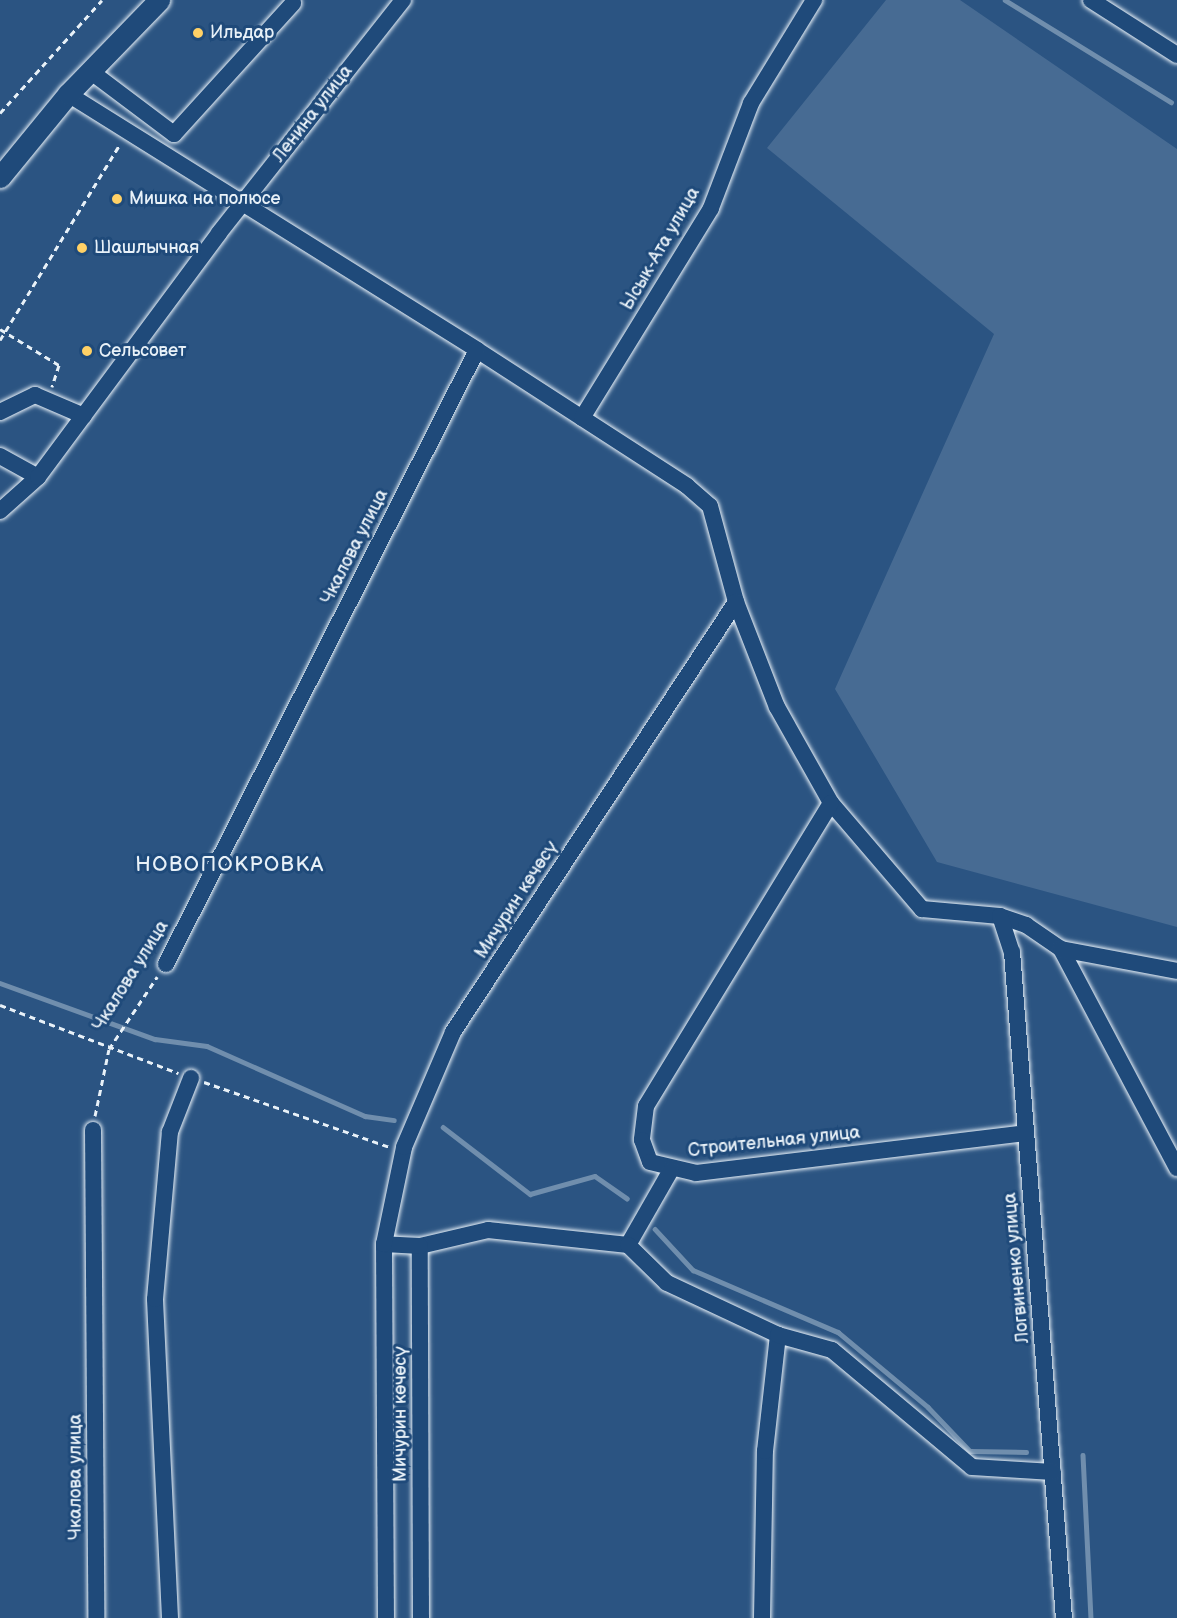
<!DOCTYPE html>
<meta charset="utf-8">
<style>
body{margin:0}
#map{position:relative;width:1177px;height:1618px;overflow:hidden;background:#2b5482;font-family:"Balsamiq Sans",sans-serif}
div>[style]{position:absolute}
.green>*{inset:0;background:#476b93}
.stream>*{height:4.5px;margin:-2.25px;padding:0 2.25px;transform-origin:2.25px;border-radius:2.25px;background:#708ead}
.path>*{height:3px;margin-top:-1.5px;transform-origin:0;background:repeating-linear-gradient(90deg,#e8f1f8 0 6px,transparent 0 10.5px)}
.roads{filter:drop-shadow(0 0 2px #e8f1f8) drop-shadow(0 0 2px #e8f1f8)}
.minor>*{height:16px;margin:-8px;padding:0 8px;transform-origin:8px;border-radius:8px;background:#1f4a7a}
.major>*{height:21px;margin:-10.5px;padding:0 10.5px;transform-origin:10.5px;border-radius:10.5px;background:#1f4a7a}
.dots>*{width:16px;height:16px;translate:-50% -50%;box-sizing:border-box;border:3px solid #1f4a7a;border-radius:50%}
span{translate:-50% -50%;white-space:nowrap;text-align:center;line-height:1.15;-webkit-text-stroke:6px #1f4a7a;paint-order:stroke}
.poi-label{font-size:18px;color:#e8f1f8}
.left{translate:0 -50%;text-align:left}
.street-label{font-size:18px;color:#e8f1f8}
.quarter-label{font-size:21px;color:#e8f1f8;letter-spacing:1.5px}
</style>
<div id="map">
<div class="green">
<i style="clip-path:polygon(886px 0,960px 0,1177px 149px,1177px 927px,937px 862px,835px 689px,994px 334px,767px 148px)"></i>
</div>
<div class="stream">
<i style="left:1005px;top:0;width:195px;rotate:31.6deg"></i>
<i style="left:0;top:983px;width:165px;rotate:19.9deg"></i>
<i style="left:155px;top:1039px;width:52px;rotate:7.7deg"></i>
<i style="left:207px;top:1046px;width:173px;rotate:23.9deg"></i>
<i style="left:365px;top:1116px;width:29px;rotate:8deg"></i>
<i style="left:443px;top:1127px;width:110px;rotate:37.6deg"></i>
<i style="left:530px;top:1194px;width:67px;rotate:-15.5deg"></i>
<i style="left:595px;top:1176px;width:39px;rotate:35deg"></i>
<i style="left:655px;top:1229px;width:56px;rotate:47.2deg"></i>
<i style="left:693px;top:1270px;width:158px;rotate:23.2deg"></i>
<i style="left:838px;top:1332px;width:117px;rotate:39.8deg"></i>
<i style="left:928px;top:1407px;width:61px;rotate:46.3deg"></i>
<i style="left:970px;top:1451px;width:56px;rotate:1deg"></i>
<i style="left:1083px;top:1455px;width:163px;rotate:87.2deg"></i>
</div>
<div class="path">
<i style="left:0;top:113px;width:152px;rotate:-47.9deg"></i>
<i style="left:0;top:329px;width:69px;rotate:31.4deg"></i>
<i style="left:59px;top:365px;width:23px;rotate:108deg"></i>
<i style="left:0;top:340px;width:230px;rotate:-58.5deg"></i>
<i style="left:0;top:1005px;width:191px;rotate:20.9deg"></i>
<i style="left:204px;top:1082px;width:197px;rotate:19.3deg"></i>
<i style="left:95px;top:1116px;width:68px;rotate:-78.2deg"></i>
<i style="left:109px;top:1049px;width:87px;rotate:-56.3deg"></i>
</div>
<div class="roads">
<div class="minor">
<i style="left:1091px;top:0;width:102px;rotate:32.6deg"></i>
<i style="left:90px;top:71px;width:105px;rotate:36.9deg"></i>
<i style="left:174px;top:134px;width:177px;rotate:-47.7deg"></i>
<i style="left:68px;top:94px;width:483px;rotate:32deg"></i>
<i style="left:477px;top:350px;width:250px;rotate:32.9deg"></i>
<i style="left:687px;top:486px;width:30px;rotate:41deg"></i>
<i style="left:710px;top:506px;width:99px;rotate:74.8deg"></i>
<i style="left:736px;top:602px;width:113px;rotate:68.7deg"></i>
<i style="left:777px;top:707px;width:110px;rotate:60.6deg"></i>
<i style="left:831px;top:803px;width:140px;rotate:49.4deg"></i>
<i style="left:922px;top:909px;width:78px;rotate:5.1deg"></i>
<i style="left:1000px;top:916px;width:28px;rotate:19deg"></i>
<i style="left:1026px;top:925px;width:42px;rotate:34.4deg"></i>
<i style="left:1061px;top:949px;width:248px;rotate:62.1deg"></i>
<i style="left:0;top:412px;width:39px;rotate:-26deg"></i>
<i style="left:35px;top:395px;width:53px;rotate:23.2deg"></i>
<i style="left:582px;top:418px;width:246px;rotate:-58.4deg"></i>
<i style="left:711px;top:208px;width:112px;rotate:-69.1deg"></i>
<i style="left:751px;top:103px;width:121px;rotate:-58.5deg"></i>
<i style="left:0;top:456px;width:43px;rotate:28.9deg"></i>
<i style="left:0;top:511px;width:51px;rotate:-41.8deg"></i>
<i style="left:38px;top:477px;width:304px;rotate:-53.4deg"></i>
<i style="left:219px;top:233px;width:297px;rotate:-51.7deg"></i>
<i style="left:831px;top:803px;width:355px;rotate:121.4deg"></i>
<i style="left:646px;top:1106px;width:34px;rotate:97deg"></i>
<i style="left:642px;top:1140px;width:23px;rotate:70deg"></i>
<i style="left:650px;top:1162px;width:47px;rotate:13.4deg"></i>
<i style="left:696px;top:1173px;width:332px;rotate:-6.9deg"></i>
<i style="left:1000px;top:916px;width:38px;rotate:72deg"></i>
<i style="left:1012px;top:952px;width:668px;rotate:85.54deg"></i>
<i style="left:1061px;top:949px;width:118px;rotate:10.7deg"></i>
<i style="left:166px;top:964px;width:688px;rotate:-63.14deg"></i>
<i style="left:93px;top:1130px;width:488px;rotate:89.6deg"></i>
<i style="left:384px;top:1244px;width:374px;rotate:89.7deg"></i>
<i style="left:628px;top:1245px;width:86px;rotate:-60.2deg"></i>
<i style="left:420px;top:1246px;width:70px;rotate:-13.2deg"></i>
<i style="left:488px;top:1230px;width:141px;rotate:6.1deg"></i>
<i style="left:628px;top:1245px;width:54px;rotate:44.3deg"></i>
<i style="left:667px;top:1283px;width:123px;rotate:25.1deg"></i>
<i style="left:170px;top:1618px;width:319px;rotate:-92.7deg"></i>
<i style="left:155px;top:1299px;width:168px;rotate:-84.9deg"></i>
<i style="left:170px;top:1132px;width:58px;rotate:-68.7deg"></i>
<i style="left:421px;top:1618px;width:372px;rotate:-90.2deg"></i>
<i style="left:420px;top:1246px;width:36px;rotate:-177deg"></i>
<i style="left:384px;top:1244px;width:99px;rotate:-78.3deg"></i>
<i style="left:404px;top:1147px;width:125px;rotate:-66.9deg"></i>
<i style="left:453px;top:1032px;width:515px;rotate:-56.65deg"></i>
<i style="left:762px;top:1618px;width:167px;rotate:-89deg"></i>
<i style="left:765px;top:1451px;width:117px;rotate:-83.6deg"></i>
<i style="left:778px;top:1335px;width:56px;rotate:15.5deg"></i>
<i style="left:832px;top:1350px;width:182px;rotate:39.9deg"></i>
<i style="left:972px;top:1467px;width:81px;rotate:3.5deg"></i>
</div>
<div class="major">
<i style="left:0;top:177px;width:107px;rotate:-50.7deg"></i>
<i style="left:68px;top:94px;width:131px;rotate:-45.9deg"></i>
</div>
</div>
<div class="dots">
<i style="left:198px;top:33px;background:#ffd166"></i>
<i style="left:117px;top:199px;background:#ffd166"></i>
<i style="left:82px;top:248px;background:#ffd166"></i>
<i style="left:87px;top:351px;background:#ffd166"></i>
</div>
<div class="poi-label">
<span class="left" style="left:210px;top:33px">Ильдар</span>
<span class="left" style="left:129px;top:199px">Мишка на полюсе</span>
<span class="left" style="left:94px;top:248px">Шашлычная</span>
<span class="left" style="left:99px;top:351px">Сельсовет</span>
</div>
<div class="street-label">
<span style="left:313px;top:114px;rotate:-52deg">Ленина улица</span>
<span style="left:661px;top:249px;rotate:-60deg">Ысык-Ата улица</span>
<span style="left:355px;top:547px;rotate:-63deg">Чкалова улица</span>
<span style="left:517px;top:900px;rotate:-57deg">Мичурин көчөсү</span>
<span style="left:131px;top:976px;rotate:-58deg">Чкалова улица</span>
<span style="left:774px;top:1142px;rotate:-6deg">Строительная улица</span>
<span style="left:1017px;top:1268px;rotate:-95deg">Логвиненко улица</span>
<span style="left:401px;top:1414px;rotate:-90deg">Мичурин көчөсү</span>
<span style="left:76px;top:1477px;rotate:-90deg">Чкалова улица</span>
</div>
<div class="quarter-label">
<span style="left:230px;top:865px">НОВОПОКРОВКА</span>
</div>
</div>
